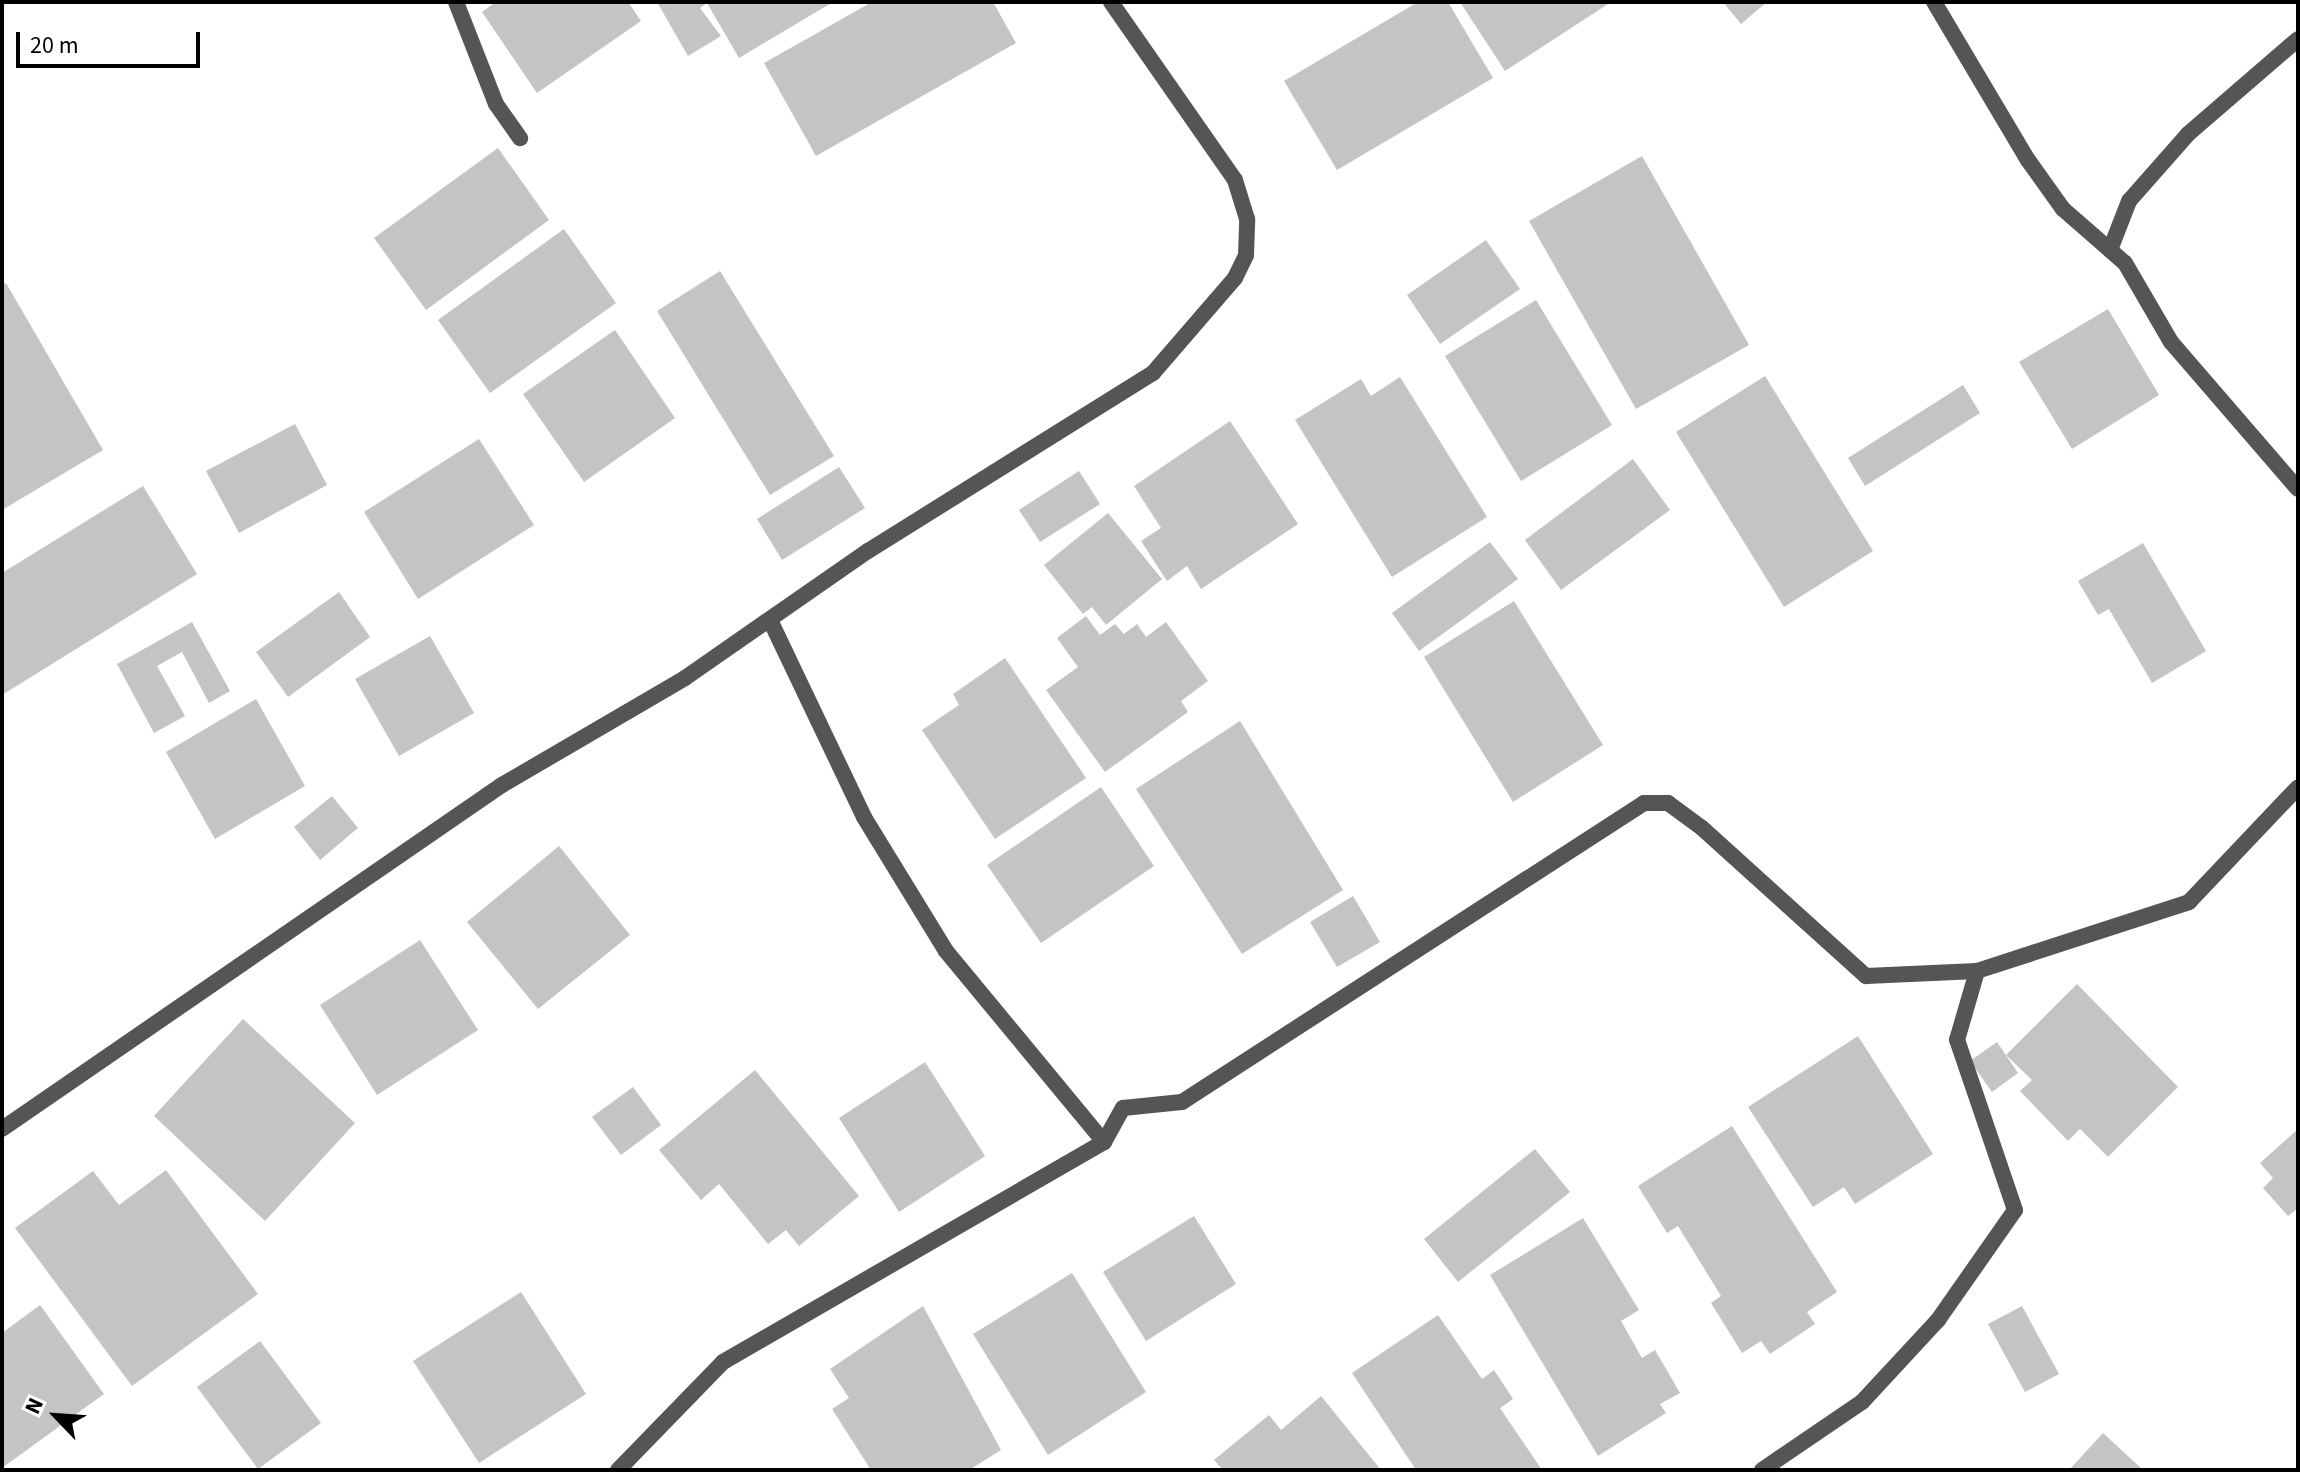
<!DOCTYPE html>
<style>
body{margin:0}
#map{position:relative;width:2300px;height:1472px;overflow:hidden;background:#fff;font-family:"Source Sans 3",sans-serif}
div>[style]{position:absolute}
.building>*{inset:0;background:#c4c4c4}
.street>*{height:16px;margin:-8px;padding:0 8px;transform-origin:8px;border-radius:8px;background:#555}
span{translate:-50% -50%;white-space:nowrap;text-align:center;line-height:1.15;-webkit-text-stroke:6px #fff;paint-order:stroke}
.frame{position:absolute;inset:0;border:4px solid #000;pointer-events:none}
.north{position:absolute;left:16px;top:1376px;width:80px;height:80px;-webkit-text-stroke:6px #fff;paint-order:stroke;rotate:295deg;font-size:22px;font-weight:700;line-height:32px;text-align:center;color:#000}
.north::after{content:'';display:block;margin:auto;width:28px;height:36px;background:#000;clip-path:polygon(50% 0,100% 100%,50% 72%,0 100%)}
.scale{position:absolute;left:16px;top:32px;width:184px;height:36px;box-sizing:border-box;border:4px solid #000;border-top:0;padding-left:10px;font-size:24px;line-height:28px;white-space:nowrap;color:#000;-webkit-text-stroke:6px #fff;paint-order:stroke}
</style>
<div id="map">
<div class="building">
<i style="clip-path:polygon(496px 2px,628px 2px,641px 21px,537px 93px,482px 12px)"></i>
<i style="clip-path:polygon(657px 2px,833px 2px,739px 58px,707px 3px,700px 8px,721px 36px,688px 56px)"></i>
<i style="clip-path:polygon(872px 2px,993px 2px,1016px 43px,816px 156px,764px 63px)"></i>
<i style="clip-path:polygon(1418px 2px,1448px 2px,1493px 78px,1337px 170px,1284px 81px)"></i>
<i style="clip-path:polygon(1460px 2px,1611px 2px,1505px 71px)"></i>
<i style="clip-path:polygon(1723px 2px,1767px 2px,1741px 24px)"></i>
<i style="clip-path:polygon(498px 148px,549px 220px,426px 310px,374px 238px)"></i>
<i style="clip-path:polygon(1642px 156px,1749px 345px,1636px 409px,1529px 221px)"></i>
<i style="clip-path:polygon(564px 229px,616px 303px,490px 393px,438px 320px)"></i>
<i style="clip-path:polygon(1486px 240px,1520px 289px,1440px 344px,1407px 295px)"></i>
<i style="clip-path:polygon(720px 271px,834px 456px,770px 495px,657px 311px)"></i>
<i style="clip-path:polygon(6px 283px,103px 450px,2px 510px,2px 285px)"></i>
<i style="clip-path:polygon(1536px 300px,1612px 425px,1521px 481px,1445px 356px)"></i>
<i style="clip-path:polygon(2108px 309px,2159px 395px,2072px 449px,2019px 362px)"></i>
<i style="clip-path:polygon(615px 330px,675px 418px,584px 482px,523px 394px)"></i>
<i style="clip-path:polygon(1765px 376px,1873px 551px,1784px 607px,1676px 432px)"></i>
<i style="clip-path:polygon(1400px 377px,1487px 517px,1392px 577px,1295px 420px,1361px 379px,1371px 396px)"></i>
<i style="clip-path:polygon(1963px 385px,1980px 413px,1865px 486px,1848px 458px)"></i>
<i style="clip-path:polygon(1230px 421px,1298px 524px,1201px 589px,1187px 566px,1167px 581px,1141px 541px,1161px 528px,1134px 486px)"></i>
<i style="clip-path:polygon(295px 424px,327px 485px,239px 533px,206px 471px)"></i>
<i style="clip-path:polygon(479px 439px,534px 525px,418px 599px,364px 512px)"></i>
<i style="clip-path:polygon(1633px 459px,1670px 510px,1561px 590px,1525px 540px)"></i>
<i style="clip-path:polygon(839px 467px,865px 508px,782px 560px,757px 519px)"></i>
<i style="clip-path:polygon(1079px 471px,1100px 504px,1040px 542px,1019px 510px)"></i>
<i style="clip-path:polygon(143px 486px,197px 574px,2px 695px,2px 573px)"></i>
<i style="clip-path:polygon(1108px 513px,1162px 579px,1106px 625px,1092px 607px,1083px 614px,1044px 565px)"></i>
<i style="clip-path:polygon(1490px 542px,1518px 579px,1419px 651px,1392px 613px)"></i>
<i style="clip-path:polygon(2143px 543px,2206px 651px,2152px 683px,2109px 609px,2098px 615px,2078px 581px)"></i>
<i style="clip-path:polygon(339px 592px,370px 637px,288px 697px,256px 652px)"></i>
<i style="clip-path:polygon(1514px 601px,1603px 745px,1513px 802px,1424px 657px)"></i>
<i style="clip-path:polygon(1086px 616px,1100px 635px,1115px 624px,1124px 634px,1137px 624px,1146px 637px,1166px 622px,1208px 681px,1181px 701px,1188px 712px,1105px 772px,1046px 690px,1078px 667px,1057px 638px)"></i>
<i style="clip-path:polygon(192px 622px,230px 691px,209px 703px,182px 652px,157px 666px,185px 716px,154px 733px,117px 664px)"></i>
<i style="clip-path:polygon(430px 636px,474px 713px,399px 756px,355px 679px)"></i>
<i style="clip-path:polygon(1005px 658px,1086px 778px,995px 839px,922px 730px,959px 705px,953px 694px)"></i>
<i style="clip-path:polygon(256px 699px,305px 786px,215px 839px,166px 752px)"></i>
<i style="clip-path:polygon(1240px 721px,1343px 890px,1242px 954px,1136px 789px)"></i>
<i style="clip-path:polygon(1101px 787px,1154px 866px,1041px 943px,987px 865px)"></i>
<i style="clip-path:polygon(332px 796px,358px 828px,320px 860px,294px 827px)"></i>
<i style="clip-path:polygon(559px 846px,630px 935px,538px 1009px,467px 922px)"></i>
<i style="clip-path:polygon(1353px 896px,1380px 942px,1337px 967px,1310px 922px)"></i>
<i style="clip-path:polygon(420px 940px,478px 1030px,377px 1095px,320px 1005px)"></i>
<i style="clip-path:polygon(2077px 984px,2178px 1087px,2108px 1157px,2080px 1129px,2068px 1141px,2020px 1091px,2032px 1080px,2006px 1055px)"></i>
<i style="clip-path:polygon(243px 1019px,355px 1123px,265px 1221px,154px 1116px)"></i>
<i style="clip-path:polygon(1858px 1036px,1933px 1154px,1855px 1204px,1844px 1187px,1813px 1207px,1748px 1107px)"></i>
<i style="clip-path:polygon(1997px 1042px,2018px 1073px,1992px 1092px,1970px 1061px)"></i>
<i style="clip-path:polygon(925px 1062px,985px 1156px,899px 1212px,839px 1118px)"></i>
<i style="clip-path:polygon(755px 1070px,859px 1196px,799px 1246px,786px 1230px,768px 1244px,719px 1184px,701px 1200px,659px 1150px)"></i>
<i style="clip-path:polygon(633px 1087px,661px 1125px,621px 1155px,592px 1117px)"></i>
<i style="clip-path:polygon(1732px 1126px,1837px 1292px,1807px 1312px,1815px 1324px,1770px 1354px,1761px 1341px,1742px 1353px,1711px 1303px,1721px 1296px,1678px 1226px,1667px 1233px,1638px 1186px)"></i>
<i style="clip-path:polygon(2298px 1129px,2298px 1208px,2288px 1216px,2263px 1188px,2273px 1178px,2260px 1163px)"></i>
<i style="clip-path:polygon(1535px 1149px,1570px 1192px,1458px 1282px,1424px 1239px)"></i>
<i style="clip-path:polygon(166px 1170px,258px 1294px,132px 1386px,15px 1228px,93px 1171px,119px 1205px)"></i>
<i style="clip-path:polygon(1194px 1216px,1236px 1284px,1146px 1341px,1103px 1272px)"></i>
<i style="clip-path:polygon(1583px 1218px,1639px 1310px,1621px 1321px,1642px 1358px,1655px 1350px,1680px 1393px,1660px 1404px,1666px 1413px,1598px 1456px,1490px 1275px)"></i>
<i style="clip-path:polygon(1072px 1273px,1146px 1392px,1048px 1455px,973px 1334px)"></i>
<i style="clip-path:polygon(521px 1292px,586px 1394px,479px 1463px,413px 1361px)"></i>
<i style="clip-path:polygon(40px 1305px,104px 1394px,2px 1468px,2px 1333px)"></i>
<i style="clip-path:polygon(923px 1306px,1001px 1450px,969px 1470px,871px 1470px,832px 1409px,849px 1398px,830px 1369px)"></i>
<i style="clip-path:polygon(2022px 1306px,2059px 1374px,2025px 1392px,1988px 1324px)"></i>
<i style="clip-path:polygon(1438px 1315px,1482px 1379px,1494px 1370px,1513px 1399px,1500px 1408px,1542px 1470px,1416px 1470px,1352px 1373px)"></i>
<i style="clip-path:polygon(260px 1341px,321px 1423px,258px 1469px,197px 1387px)"></i>
<i style="clip-path:polygon(1321px 1396px,1381px 1470px,1223px 1470px,1214px 1460px,1269px 1415px,1281px 1430px)"></i>
<i style="clip-path:polygon(2103px 1433px,2143px 1470px,2069px 1470px)"></i>
</div>
<div class="street">
<i style="left:456px;top:2px;width:110px;rotate:68.6deg"></i>
<i style="left:496px;top:104px;width:42px;rotate:54.8deg"></i>
<i style="left:1934px;top:2px;width:184px;rotate:59.3deg"></i>
<i style="left:2028px;top:160px;width:60px;rotate:54.5deg"></i>
<i style="left:2063px;top:209px;width:82px;rotate:41.1deg"></i>
<i style="left:2125px;top:263px;width:91px;rotate:59.8deg"></i>
<i style="left:2171px;top:342px;width:194px;rotate:49.2deg"></i>
<i style="left:2110px;top:250px;width:53px;rotate:-68.8deg"></i>
<i style="left:2129px;top:201px;width:89px;rotate:-48.6deg"></i>
<i style="left:2188px;top:134px;width:145px;rotate:-40.8deg"></i>
<i style="left:2px;top:1129px;width:607px;rotate:-34.53deg"></i>
<i style="left:502px;top:785px;width:212px;rotate:-30.3deg"></i>
<i style="left:685px;top:678px;width:223px;rotate:-34.8deg"></i>
<i style="left:868px;top:551px;width:336px;rotate:-32deg"></i>
<i style="left:1153px;top:373px;width:125px;rotate:-49.2deg"></i>
<i style="left:1235px;top:278px;width:25px;rotate:-64deg"></i>
<i style="left:1246px;top:255px;width:36px;rotate:-88deg"></i>
<i style="left:1247px;top:219px;width:41px;rotate:-107.1deg"></i>
<i style="left:1235px;top:180px;width:217px;rotate:-124.9deg"></i>
<i style="left:1104px;top:1142px;width:39px;rotate:-61deg"></i>
<i style="left:1123px;top:1108px;width:59px;rotate:-5.8deg"></i>
<i style="left:1182px;top:1102px;width:550px;rotate:-32.91deg"></i>
<i style="left:1644px;top:803px;width:24px"></i>
<i style="left:1668px;top:803px;width:42px;rotate:36.3deg"></i>
<i style="left:1702px;top:828px;width:221px;rotate:42.1deg"></i>
<i style="left:1866px;top:976px;width:111px;rotate:-2.6deg"></i>
<i style="left:1977px;top:971px;width:223px;rotate:-18deg"></i>
<i style="left:2189px;top:902px;width:158px;rotate:-46.5deg"></i>
<i style="left:618px;top:1470px;width:151px;rotate:-45.8deg"></i>
<i style="left:723px;top:1362px;width:440px;rotate:-30deg"></i>
<i style="left:1104px;top:1142px;width:248px;rotate:-129.6deg"></i>
<i style="left:946px;top:951px;width:157px;rotate:-121.5deg"></i>
<i style="left:864px;top:817px;width:218px;rotate:-115.5deg"></i>
<i style="left:1762px;top:1470px;width:121px;rotate:-34.2deg"></i>
<i style="left:1862px;top:1402px;width:112px;rotate:-47.2deg"></i>
<i style="left:1938px;top:1320px;width:134px;rotate:-55deg"></i>
<i style="left:2015px;top:1210px;width:180px;rotate:-108.8deg"></i>
<i style="left:1957px;top:1040px;width:72px;rotate:-73.8deg"></i>
</div>
<div class="frame"></div>
<div class="north">N</div>
<div class="scale">20 m</div>
</div>
